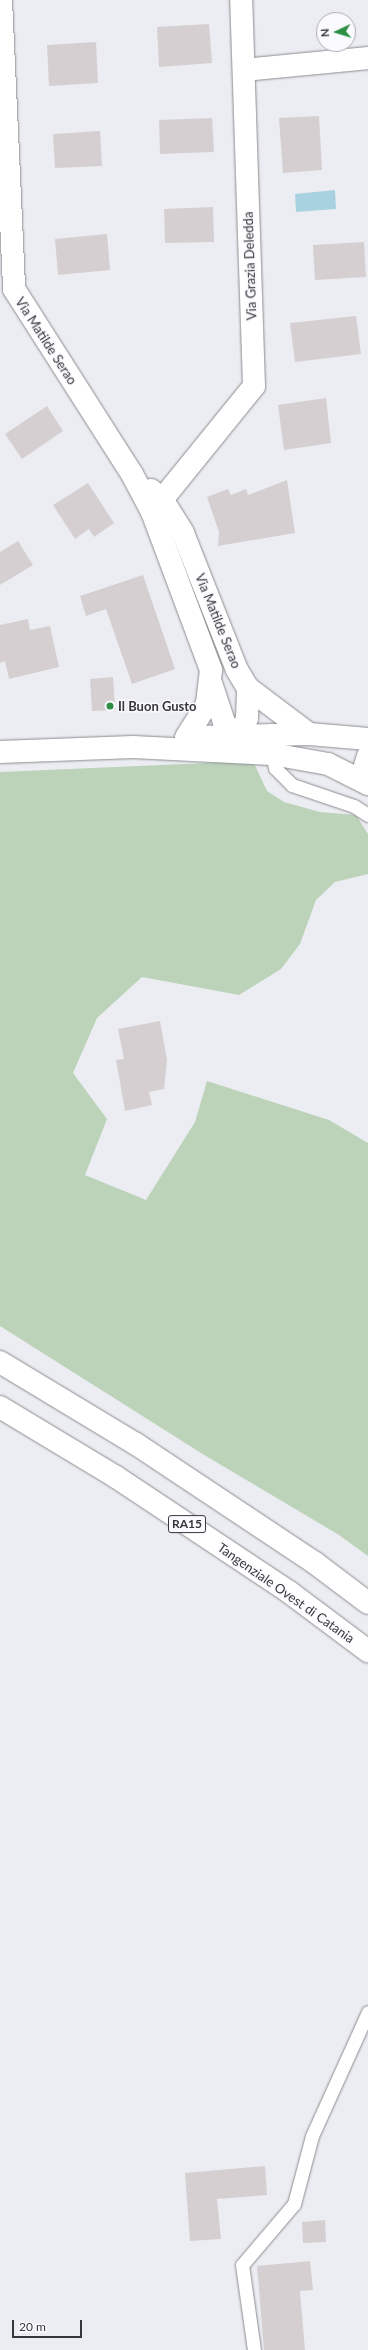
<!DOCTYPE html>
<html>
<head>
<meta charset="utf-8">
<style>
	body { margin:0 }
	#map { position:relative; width:368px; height:2350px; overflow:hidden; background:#ecedf2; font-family:Lato,sans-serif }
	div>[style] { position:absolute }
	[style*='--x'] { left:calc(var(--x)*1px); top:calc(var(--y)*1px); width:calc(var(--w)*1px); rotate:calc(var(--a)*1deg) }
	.green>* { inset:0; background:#bcd3ba }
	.water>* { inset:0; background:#a9d2e0 }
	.building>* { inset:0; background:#d5cfd1 }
	.roads { filter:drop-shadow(0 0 1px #8b8c91) drop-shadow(0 0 1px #8b8c91) }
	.lane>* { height:13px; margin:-6.5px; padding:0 6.5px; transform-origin:6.5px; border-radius:6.5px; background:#fff }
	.street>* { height:22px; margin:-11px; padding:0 11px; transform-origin:11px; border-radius:11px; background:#fff }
	.secondary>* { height:22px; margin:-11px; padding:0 11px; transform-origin:11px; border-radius:11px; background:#fff }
	.highway>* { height:22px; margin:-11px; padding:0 11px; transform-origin:11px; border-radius:11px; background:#fff }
	.dots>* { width:11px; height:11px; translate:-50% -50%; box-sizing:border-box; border:2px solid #fafaff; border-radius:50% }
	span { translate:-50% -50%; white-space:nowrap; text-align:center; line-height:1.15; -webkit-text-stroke:3px #fafaff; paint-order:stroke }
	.shield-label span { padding:1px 3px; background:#fafaff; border:1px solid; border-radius:3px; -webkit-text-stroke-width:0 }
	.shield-label { font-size:12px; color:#363739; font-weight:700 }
	.street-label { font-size:13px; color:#363739 }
	.poi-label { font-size:13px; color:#363739; font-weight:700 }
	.left { translate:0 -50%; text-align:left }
	.north { position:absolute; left:316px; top:12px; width:40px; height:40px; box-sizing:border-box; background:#fafaff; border:1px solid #acacb0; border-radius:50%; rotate:266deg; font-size:11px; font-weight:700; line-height:16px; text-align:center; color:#363739 }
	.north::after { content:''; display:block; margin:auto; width:14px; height:18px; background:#2d8f44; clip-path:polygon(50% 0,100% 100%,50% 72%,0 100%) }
	.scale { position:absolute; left:12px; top:2320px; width:70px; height:18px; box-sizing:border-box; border:2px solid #363739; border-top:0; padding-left:5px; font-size:12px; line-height:14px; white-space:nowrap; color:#363739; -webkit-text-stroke:3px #fafaff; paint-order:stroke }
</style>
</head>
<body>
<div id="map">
	<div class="green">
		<div style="clip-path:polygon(253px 761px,267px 791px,284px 802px,320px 812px,356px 815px,368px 834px,368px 874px,335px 882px,316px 900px,300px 944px,281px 969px,239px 995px,142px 977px,97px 1018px,73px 1073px,107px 1119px,85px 1175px,146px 1200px,195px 1122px,207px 1081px,329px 1120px,368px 1143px,368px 1556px,339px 1535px,201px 1453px,0 1326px,0 772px)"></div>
	</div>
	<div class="water">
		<div style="clip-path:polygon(335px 190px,336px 209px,296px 212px,295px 194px)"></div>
	</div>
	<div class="building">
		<div style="clip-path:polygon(209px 24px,212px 63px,159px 67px,157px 27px)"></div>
		<div style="clip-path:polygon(96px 42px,98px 83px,49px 86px,47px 45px)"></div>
		<div style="clip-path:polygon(319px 116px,322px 170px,283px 173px,279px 118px)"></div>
		<div style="clip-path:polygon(212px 118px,214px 152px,160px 154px,159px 120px)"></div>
		<div style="clip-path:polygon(100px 131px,102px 166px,55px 168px,53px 134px)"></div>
		<div style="clip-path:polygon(213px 207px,214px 242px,165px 243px,164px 209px)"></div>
		<div style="clip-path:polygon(107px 234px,110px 270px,58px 275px,55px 239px)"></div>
		<div style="clip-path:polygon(364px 242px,366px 277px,315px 280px,313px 245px)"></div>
		<div style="clip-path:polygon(356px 316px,361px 354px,295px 362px,290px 323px)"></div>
		<div style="clip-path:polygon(326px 398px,331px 443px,284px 450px,278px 405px)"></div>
		<div style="clip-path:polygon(47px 406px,63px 431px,22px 459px,5px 434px)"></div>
		<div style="clip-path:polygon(287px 480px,295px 533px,218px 546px,219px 532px,207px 497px,228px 489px,231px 495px,246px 489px,248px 495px)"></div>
		<div style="clip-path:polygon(88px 483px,114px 523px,94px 537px,89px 529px,75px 539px,53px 505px)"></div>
		<div style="clip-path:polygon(18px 541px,33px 565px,0 585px,0 552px)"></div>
		<div style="clip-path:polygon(143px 575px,175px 669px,132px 684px,106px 609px,86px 616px,80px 596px)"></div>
		<div style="clip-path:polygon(28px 619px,30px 630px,50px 626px,59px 667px,9px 679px,5px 661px,0 663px,0 625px)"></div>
		<div style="clip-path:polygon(113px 677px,115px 710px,92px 711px,90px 679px)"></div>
		<div style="clip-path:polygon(160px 1021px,167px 1060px,164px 1089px,149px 1092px,152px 1105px,125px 1111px,116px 1060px,124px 1059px,118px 1029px)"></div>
		<div style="clip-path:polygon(265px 2166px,267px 2195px,217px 2199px,221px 2239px,190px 2241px,185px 2173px)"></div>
		<div style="clip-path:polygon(325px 2220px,326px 2242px,303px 2243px,302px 2222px)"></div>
		<div style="clip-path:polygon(310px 2261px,313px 2290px,300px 2291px,305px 2350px,264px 2350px,257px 2266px)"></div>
	</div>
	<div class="roads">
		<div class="lane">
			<div style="--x:272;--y:754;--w:14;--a:78"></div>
			<div style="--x:275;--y:768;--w:24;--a:45"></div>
			<div style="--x:292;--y:785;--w:65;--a:18.7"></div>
			<div style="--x:354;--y:806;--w:17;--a:33"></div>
			<div style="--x:254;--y:2350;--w:86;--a:-98"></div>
			<div style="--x:242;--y:2265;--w:80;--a:-49.6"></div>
			<div style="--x:294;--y:2204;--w:70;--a:-75.2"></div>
			<div style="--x:312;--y:2136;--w:136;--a:-65.7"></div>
		</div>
		<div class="street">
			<div style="--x:1;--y:0;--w:289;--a:87.4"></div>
			<div style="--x:14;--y:289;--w:219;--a:57.5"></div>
			<div style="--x:132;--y:474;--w:43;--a:62.2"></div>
			<div style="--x:152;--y:512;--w:169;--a:69.5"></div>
			<div style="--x:211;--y:670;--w:34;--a:97"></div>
			<div style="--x:207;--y:704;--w:40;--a:122"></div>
			<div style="--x:244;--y:70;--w:125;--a:-5.5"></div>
			<div style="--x:151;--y:490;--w:14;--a:39"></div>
			<div style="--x:162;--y:499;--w:40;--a:58"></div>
			<div style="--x:183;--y:533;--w:147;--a:68.5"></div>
			<div style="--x:237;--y:670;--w:21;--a:59"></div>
			<div style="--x:248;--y:688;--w:76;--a:37"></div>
			<div style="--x:152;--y:512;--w:162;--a:-51"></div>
			<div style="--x:254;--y:386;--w:386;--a:-91.9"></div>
			<div style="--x:211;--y:683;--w:41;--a:71.6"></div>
			<div style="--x:224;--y:722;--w:17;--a:59"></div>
			<div style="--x:233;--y:737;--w:15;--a:37"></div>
			<div style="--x:222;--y:746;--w:27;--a:-39"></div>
			<div style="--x:243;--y:729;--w:12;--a:-70"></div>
			<div style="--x:247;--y:718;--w:30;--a:-88"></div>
		</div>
		<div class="secondary">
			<div style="--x:199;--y:737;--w:110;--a:-1.6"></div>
			<div style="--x:309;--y:734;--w:59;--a:4.8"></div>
			<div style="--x:0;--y:752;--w:133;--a:-2.2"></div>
			<div style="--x:133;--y:747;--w:139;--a:2.9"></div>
			<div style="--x:272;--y:754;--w:57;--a:10.1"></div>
			<div style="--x:328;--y:764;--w:45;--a:26.6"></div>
			<div style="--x:368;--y:756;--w:10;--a:107"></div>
			<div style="--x:365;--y:766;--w:13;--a:77"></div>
		</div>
		<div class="highway">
			<div style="--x:0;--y:1362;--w:159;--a:31.1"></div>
			<div style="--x:136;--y:1444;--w:215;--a:33.6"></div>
			<div style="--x:315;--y:1563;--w:66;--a:37"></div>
			<div style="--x:0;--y:1407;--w:135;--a:31.1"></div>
			<div style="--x:116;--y:1477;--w:208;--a:33.6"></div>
			<div style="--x:289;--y:1592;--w:99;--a:36.8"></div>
		</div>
	</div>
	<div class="dots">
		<div style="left:110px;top:706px;background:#2d8f44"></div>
	</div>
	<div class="shield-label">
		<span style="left:187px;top:1524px">RA15</span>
	</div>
	<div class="street-label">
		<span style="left:250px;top:266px;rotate:-92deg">Via Grazia Deledda</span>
		<span style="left:46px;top:341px;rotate:57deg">Via Matilde Serao</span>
		<span style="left:218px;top:621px;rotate:68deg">Via Matilde Serao</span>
		<span style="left:286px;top:1593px;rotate:35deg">Tangenziale Ovest di Catania</span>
	</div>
	<div class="poi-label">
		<span class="left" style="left:118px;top:706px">Il Buon Gusto</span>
	</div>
	<div class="north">N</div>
	<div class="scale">20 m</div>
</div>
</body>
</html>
